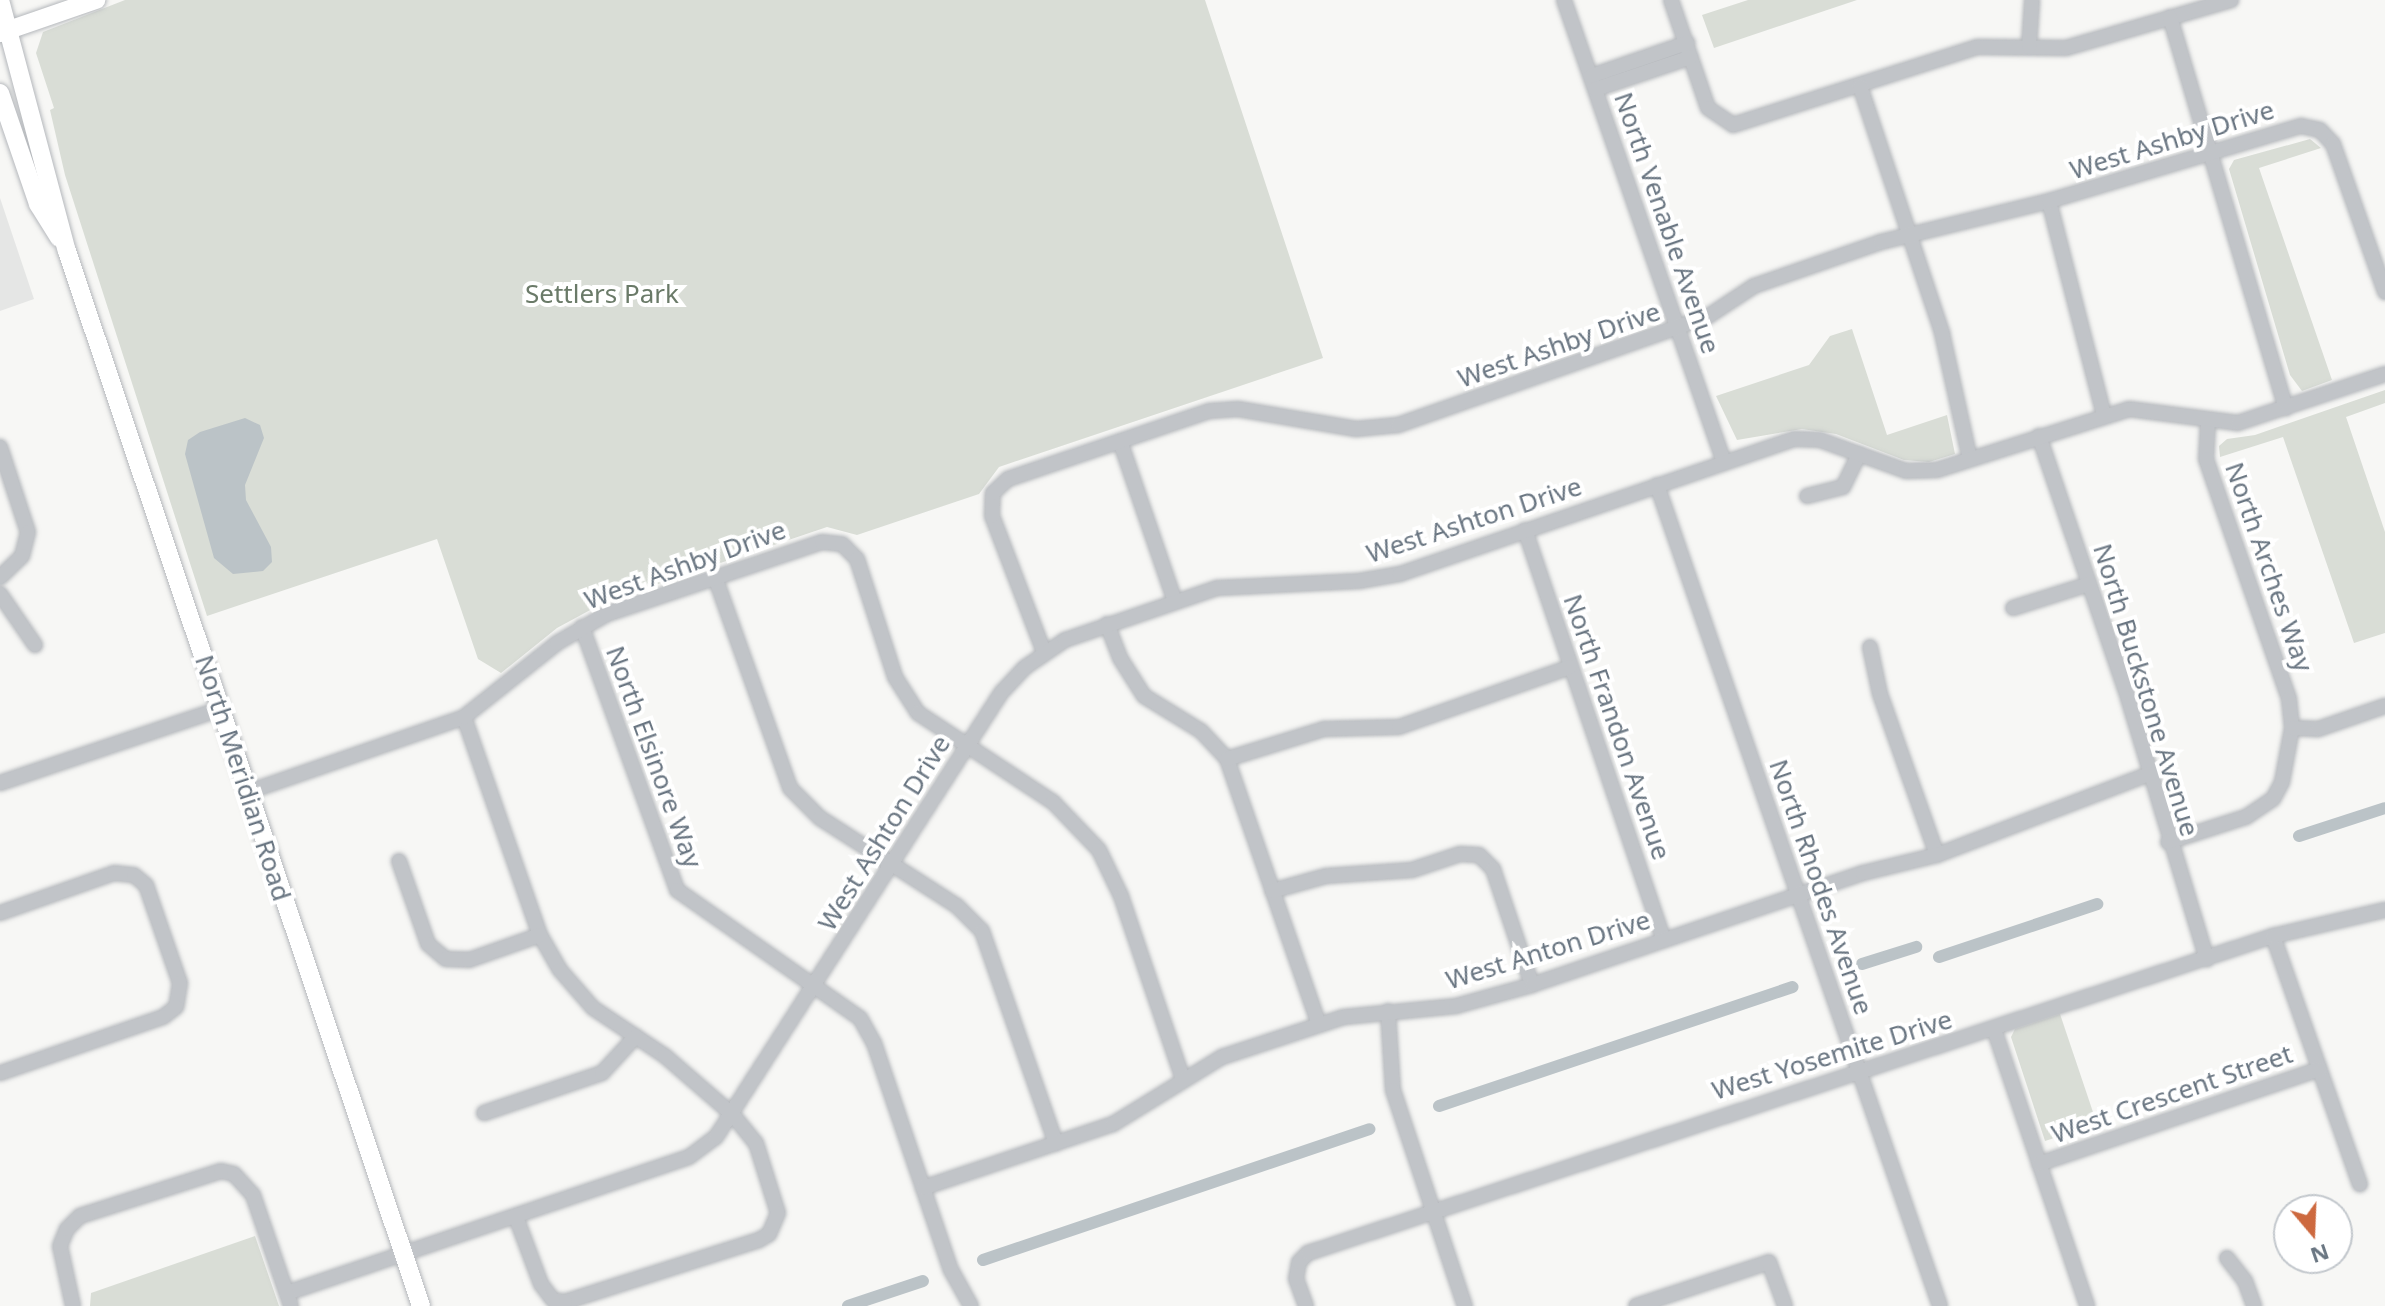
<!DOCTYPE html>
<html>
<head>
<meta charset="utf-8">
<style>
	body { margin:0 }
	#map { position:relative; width:2385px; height:1306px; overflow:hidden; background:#f7f7f5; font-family:"Noto Sans",sans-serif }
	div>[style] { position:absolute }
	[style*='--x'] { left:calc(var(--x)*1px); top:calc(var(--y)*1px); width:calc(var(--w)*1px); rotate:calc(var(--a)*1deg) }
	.built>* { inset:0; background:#e5e6e5 }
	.green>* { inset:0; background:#d9ddd6 }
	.water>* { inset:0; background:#bbc3c7 }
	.canal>* { height:12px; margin:-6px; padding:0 6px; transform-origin:6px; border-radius:6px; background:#bbc3c7 }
	.roads { filter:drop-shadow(0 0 2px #b5b8bc) drop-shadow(0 0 2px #b5b8bc) }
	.minor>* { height:14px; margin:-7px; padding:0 7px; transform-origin:7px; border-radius:7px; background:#c1c4c8 }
	.major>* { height:18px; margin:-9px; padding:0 9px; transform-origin:9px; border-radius:9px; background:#fff }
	span { translate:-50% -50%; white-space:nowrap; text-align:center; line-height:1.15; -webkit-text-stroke:8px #fff; paint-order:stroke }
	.street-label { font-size:26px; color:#6a7682 }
	.park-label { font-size:26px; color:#6a7a68 }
	.north { position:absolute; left:2273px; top:1194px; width:80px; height:80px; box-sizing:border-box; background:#fff; border:2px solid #c3c8cd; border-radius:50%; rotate:161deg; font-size:22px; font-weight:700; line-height:32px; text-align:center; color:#6a7682 }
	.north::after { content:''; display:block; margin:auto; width:28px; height:36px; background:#cd693f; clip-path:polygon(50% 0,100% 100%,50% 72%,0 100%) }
</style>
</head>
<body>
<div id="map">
	<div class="built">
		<div style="clip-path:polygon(0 198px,34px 299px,0 311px)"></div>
	</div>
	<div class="green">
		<div style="clip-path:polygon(125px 0,1205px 0,1323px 358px,999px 467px,979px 494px,857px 535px,827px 527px,605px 602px,557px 628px,501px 673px,478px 659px,437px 539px,207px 616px,65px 175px,50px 110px,54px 108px,36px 53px,43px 32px)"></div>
		<div style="clip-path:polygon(1748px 0,1857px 0,1714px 48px,1702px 15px)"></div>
		<div style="clip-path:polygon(2310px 139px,2321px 148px,2259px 168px,2332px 380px,2302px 391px,2290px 375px,2229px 169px,2234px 160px)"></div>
		<div style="clip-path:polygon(1852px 329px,1887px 435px,1947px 415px,1955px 454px,1929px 462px,1904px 460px,1836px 434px,1802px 429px,1737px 440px,1716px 396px,1809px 365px,1830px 336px)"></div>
		<div style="clip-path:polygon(2385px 390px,2385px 403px,2346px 417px,2385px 532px,2385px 633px,2354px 643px,2283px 437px,2220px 457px,2219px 446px,2227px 439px,2255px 435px)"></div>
		<div style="clip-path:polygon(2060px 1014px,2097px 1124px,2045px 1141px,2011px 1037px,2015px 1029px)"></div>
		<div style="clip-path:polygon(255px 1236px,279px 1306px,90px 1306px,91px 1293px)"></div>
	</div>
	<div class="water">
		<div style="clip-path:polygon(245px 418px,260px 425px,264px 438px,245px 485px,246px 500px,271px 547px,272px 562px,263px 571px,233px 574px,214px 558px,185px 454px,188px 440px,200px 432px)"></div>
	</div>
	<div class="canal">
		<div style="--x:2299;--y:836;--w:90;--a:-18"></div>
		<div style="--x:1939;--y:957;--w:167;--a:-18.5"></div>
		<div style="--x:1862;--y:964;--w:57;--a:-17.5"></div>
		<div style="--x:1439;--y:1106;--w:373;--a:-18.6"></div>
		<div style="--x:983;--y:1260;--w:408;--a:-18.7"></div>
		<div style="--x:848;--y:1306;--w:79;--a:-18.4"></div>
	</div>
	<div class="roads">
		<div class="minor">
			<div style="--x:1564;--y:0;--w:488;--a:70.9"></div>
			<div style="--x:1671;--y:0;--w:114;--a:71.1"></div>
			<div style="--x:1708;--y:108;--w:30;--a:34"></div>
			<div style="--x:1733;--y:125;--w:256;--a:-17.7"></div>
			<div style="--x:1977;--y:47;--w:89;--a:0.6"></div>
			<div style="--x:2066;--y:48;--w:172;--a:-16.2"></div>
			<div style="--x:2170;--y:17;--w:408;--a:73.5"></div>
			<div style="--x:2029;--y:47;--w:47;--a:-86.3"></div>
			<div style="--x:1591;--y:76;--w:102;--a:-19"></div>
			<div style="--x:1860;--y:86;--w:260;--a:71.6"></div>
			<div style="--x:1942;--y:333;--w:129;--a:77.5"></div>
			<div style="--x:1596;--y:89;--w:100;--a:-18.6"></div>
			<div style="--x:2049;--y:201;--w:221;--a:75.6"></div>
			<div style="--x:2208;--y:422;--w:37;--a:93"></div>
			<div style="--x:2206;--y:459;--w:254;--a:70.9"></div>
			<div style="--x:2289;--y:699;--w:29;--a:84"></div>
			<div style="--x:2039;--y:436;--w:277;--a:71.2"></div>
			<div style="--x:2128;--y:698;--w:273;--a:73.2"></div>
			<div style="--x:1120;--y:441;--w:170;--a:71.1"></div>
			<div style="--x:0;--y:447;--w:89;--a:71.8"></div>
			<div style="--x:28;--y:532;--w:25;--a:104"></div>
			<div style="--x:22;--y:556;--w:30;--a:136"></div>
			<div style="--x:1657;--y:485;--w:868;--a:70.98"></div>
			<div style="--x:1807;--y:496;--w:37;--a:-14"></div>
			<div style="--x:1843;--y:487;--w:37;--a:-64"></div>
			<div style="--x:1525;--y:530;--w:433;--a:71.3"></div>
			<div style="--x:715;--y:577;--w:224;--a:70.4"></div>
			<div style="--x:790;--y:788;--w:42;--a:45"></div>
			<div style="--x:820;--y:818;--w:163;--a:32.7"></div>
			<div style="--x:957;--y:906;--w:35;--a:45"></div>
			<div style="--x:982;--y:931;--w:225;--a:70.8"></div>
			<div style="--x:0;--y:594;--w:62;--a:55.5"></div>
			<div style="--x:2013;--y:608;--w:80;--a:-17.5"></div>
			<div style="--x:1107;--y:624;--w:36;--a:69"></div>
			<div style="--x:1120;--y:658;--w:45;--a:57.7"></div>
			<div style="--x:1144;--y:696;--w:67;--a:31.6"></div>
			<div style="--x:1201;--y:731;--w:38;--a:47"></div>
			<div style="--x:1227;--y:759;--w:281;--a:70.9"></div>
			<div style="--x:582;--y:627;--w:280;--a:70.1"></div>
			<div style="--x:677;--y:890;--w:223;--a:35"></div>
			<div style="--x:860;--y:1018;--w:29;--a:61"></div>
			<div style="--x:874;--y:1043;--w:240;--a:71.3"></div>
			<div style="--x:951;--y:1270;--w:41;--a:60.9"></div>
			<div style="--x:1870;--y:647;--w:48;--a:78"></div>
			<div style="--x:1880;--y:694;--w:171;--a:70.5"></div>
			<div style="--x:1044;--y:652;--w:146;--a:-110.9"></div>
			<div style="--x:992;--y:516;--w:23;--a:-88"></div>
			<div style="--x:993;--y:493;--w:21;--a:-43"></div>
			<div style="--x:1008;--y:479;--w:212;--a:-18.7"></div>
			<div style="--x:1209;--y:411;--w:29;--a:-4"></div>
			<div style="--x:1238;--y:409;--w:120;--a:9.6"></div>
			<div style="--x:1356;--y:429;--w:42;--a:-5.4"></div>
			<div style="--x:1398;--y:425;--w:327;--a:-19.3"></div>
			<div style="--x:1707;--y:317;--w:56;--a:-33.4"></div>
			<div style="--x:1754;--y:286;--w:134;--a:-19.1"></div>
			<div style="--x:1881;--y:242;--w:173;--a:-13.7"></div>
			<div style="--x:2049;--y:201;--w:263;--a:-16.6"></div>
			<div style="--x:2301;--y:126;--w:19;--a:12"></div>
			<div style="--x:2320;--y:130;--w:19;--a:47"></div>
			<div style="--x:2333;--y:144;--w:157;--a:70.6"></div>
			<div style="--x:464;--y:717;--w:231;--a:70.8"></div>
			<div style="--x:540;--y:935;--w:40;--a:60.3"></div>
			<div style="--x:560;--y:970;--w:50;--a:49"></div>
			<div style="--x:593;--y:1008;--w:87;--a:33.7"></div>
			<div style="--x:665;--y:1056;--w:90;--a:40.9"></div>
			<div style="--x:733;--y:1115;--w:36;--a:51"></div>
			<div style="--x:756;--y:1143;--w:73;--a:72.6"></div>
			<div style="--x:778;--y:1213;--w:23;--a:113"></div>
			<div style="--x:769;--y:1234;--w:12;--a:149"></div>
			<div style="--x:759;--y:1240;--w:204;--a:162.3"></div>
			<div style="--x:565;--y:1302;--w:12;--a:-171"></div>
			<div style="--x:553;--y:1300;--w:20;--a:-127"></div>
			<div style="--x:541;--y:1284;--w:72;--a:-110.5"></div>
			<div style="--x:1227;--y:759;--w:102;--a:-17.2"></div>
			<div style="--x:1324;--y:729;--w:75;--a:-1.5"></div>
			<div style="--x:1399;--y:727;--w:181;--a:-19.3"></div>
			<div style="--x:0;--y:783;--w:232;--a:-18.6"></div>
			<div style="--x:248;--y:792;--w:229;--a:-19.1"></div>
			<div style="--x:464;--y:717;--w:119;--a:-38.5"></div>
			<div style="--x:557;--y:643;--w:58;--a:-30.1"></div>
			<div style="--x:607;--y:614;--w:227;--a:-18.5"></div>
			<div style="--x:822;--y:542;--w:20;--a:6"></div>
			<div style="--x:842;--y:544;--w:21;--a:45"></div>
			<div style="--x:857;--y:559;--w:124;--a:72.1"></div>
			<div style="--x:895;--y:677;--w:43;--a:57.4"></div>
			<div style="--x:918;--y:713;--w:162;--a:33.4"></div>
			<div style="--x:1053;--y:802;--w:66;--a:46.2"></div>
			<div style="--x:1099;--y:850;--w:51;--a:64.4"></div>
			<div style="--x:1121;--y:896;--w:193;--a:71.3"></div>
			<div style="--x:2168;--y:842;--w:82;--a:-17.8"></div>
			<div style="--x:2246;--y:817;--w:32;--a:-34"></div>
			<div style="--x:2273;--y:799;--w:19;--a:-62"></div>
			<div style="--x:2282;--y:782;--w:55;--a:-79.5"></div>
			<div style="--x:2292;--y:728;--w:26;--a:2"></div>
			<div style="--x:2318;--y:729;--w:71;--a:-18.9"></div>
			<div style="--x:399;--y:861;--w:88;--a:70.7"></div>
			<div style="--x:428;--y:944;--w:23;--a:40"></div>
			<div style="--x:446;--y:959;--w:23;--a:2"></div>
			<div style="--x:469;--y:960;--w:75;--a:-19.4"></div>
			<div style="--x:1272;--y:891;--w:56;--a:-15.5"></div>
			<div style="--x:1326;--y:876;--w:86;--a:-4"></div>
			<div style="--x:1412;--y:870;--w:51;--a:-18.4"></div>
			<div style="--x:1460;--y:854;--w:19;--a:3"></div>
			<div style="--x:1479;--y:855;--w:20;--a:45"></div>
			<div style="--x:1493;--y:869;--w:122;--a:71.4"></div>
			<div style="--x:0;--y:913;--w:121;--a:-19.3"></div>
			<div style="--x:114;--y:873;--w:20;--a:6"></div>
			<div style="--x:134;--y:875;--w:16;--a:40"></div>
			<div style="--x:146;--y:885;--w:104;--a:70.9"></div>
			<div style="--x:180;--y:983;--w:24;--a:99"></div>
			<div style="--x:176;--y:1007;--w:16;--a:142"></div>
			<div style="--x:163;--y:1017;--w:172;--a:161"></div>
			<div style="--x:2273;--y:936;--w:263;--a:70.7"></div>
			<div style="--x:1388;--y:1011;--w:79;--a:86.4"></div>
			<div style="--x:1393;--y:1090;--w:228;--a:71.6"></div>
			<div style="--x:1994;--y:1029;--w:292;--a:71.4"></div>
			<div style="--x:484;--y:1113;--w:125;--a:-18.7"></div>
			<div style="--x:602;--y:1073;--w:50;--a:-47.4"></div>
			<div style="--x:2039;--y:1164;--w:296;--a:-18.7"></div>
			<div style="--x:923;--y:1188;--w:200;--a:-18.6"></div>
			<div style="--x:1113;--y:1124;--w:128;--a:-31.6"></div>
			<div style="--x:1222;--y:1057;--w:128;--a:-18.2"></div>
			<div style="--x:1344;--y:1017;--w:113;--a:-5.6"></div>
			<div style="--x:1456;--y:1006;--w:79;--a:-15.4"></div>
			<div style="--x:1532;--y:985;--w:349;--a:-18.7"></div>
			<div style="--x:1863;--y:873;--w:76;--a:-13.7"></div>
			<div style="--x:1937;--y:855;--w:227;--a:-20.9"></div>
			<div style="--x:2227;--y:1258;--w:29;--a:52"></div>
			<div style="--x:2245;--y:1281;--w:27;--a:70"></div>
			<div style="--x:287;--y:1293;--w:424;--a:-18.7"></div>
			<div style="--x:689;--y:1157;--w:34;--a:-37"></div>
			<div style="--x:716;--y:1137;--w:528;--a:-57.3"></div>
			<div style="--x:1001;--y:693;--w:34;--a:-47"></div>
			<div style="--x:1024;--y:668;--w:50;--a:-34.3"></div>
			<div style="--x:1065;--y:640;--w:161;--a:-18.9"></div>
			<div style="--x:1217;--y:588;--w:142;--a:-2.8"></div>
			<div style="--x:1359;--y:581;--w:42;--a:-9.7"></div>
			<div style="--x:1400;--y:574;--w:417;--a:-18.9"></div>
			<div style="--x:1795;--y:439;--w:25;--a:2"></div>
			<div style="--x:1820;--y:440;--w:91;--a:19.8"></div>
			<div style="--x:1906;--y:471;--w:31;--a:-2"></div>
			<div style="--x:1937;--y:470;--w:201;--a:-17.6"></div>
			<div style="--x:2129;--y:409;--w:110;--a:7.3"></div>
			<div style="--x:2238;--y:423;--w:155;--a:-18.4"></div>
			<div style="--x:73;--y:1306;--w:61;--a:-102.2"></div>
			<div style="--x:60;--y:1246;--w:18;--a:-68"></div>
			<div style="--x:67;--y:1229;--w:18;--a:-45"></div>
			<div style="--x:80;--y:1216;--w:148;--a:-17.7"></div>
			<div style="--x:221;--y:1171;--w:13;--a:13"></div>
			<div style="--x:234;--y:1174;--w:28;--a:48"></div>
			<div style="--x:253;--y:1195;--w:117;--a:71.1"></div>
			<div style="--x:1306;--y:1306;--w:29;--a:-110"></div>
			<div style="--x:1296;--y:1279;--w:17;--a:-80"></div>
			<div style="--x:1299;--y:1262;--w:13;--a:-45"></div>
			<div style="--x:1308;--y:1253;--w:1016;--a:-18.19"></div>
			<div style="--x:2273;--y:936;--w:115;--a:-13.1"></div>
			<div style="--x:1636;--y:1306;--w:140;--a:-18.3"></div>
			<div style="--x:1769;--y:1262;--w:47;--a:70"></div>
		</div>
		<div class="major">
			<div style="--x:0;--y:0;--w:260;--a:75.1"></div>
			<div style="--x:67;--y:251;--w:1113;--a:71.45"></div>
			<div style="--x:0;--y:33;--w:102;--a:-19"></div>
			<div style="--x:0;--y:93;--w:117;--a:71.1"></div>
			<div style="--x:38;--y:204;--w:40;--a:58"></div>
		</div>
	</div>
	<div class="street-label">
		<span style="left:2172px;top:140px;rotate:-17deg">West Ashby Drive</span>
		<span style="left:1667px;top:223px;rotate:71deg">North Venable Avenue</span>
		<span style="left:1559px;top:345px;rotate:-19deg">West Ashby Drive</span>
		<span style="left:1474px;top:520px;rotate:-18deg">West Ashton Drive</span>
		<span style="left:685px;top:565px;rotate:-20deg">West Ashby Drive</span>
		<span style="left:2269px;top:567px;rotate:71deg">North Arches Way</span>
		<span style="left:2146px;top:690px;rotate:73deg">North Buckstone Avenue</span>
		<span style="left:1617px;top:727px;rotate:71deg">North Frandon Avenue</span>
		<span style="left:654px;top:757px;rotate:70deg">North Elsinore Way</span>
		<span style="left:243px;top:778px;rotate:72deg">North Meridian Road</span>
		<span style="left:884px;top:833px;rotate:-58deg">West Ashton Drive</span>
		<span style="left:1821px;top:887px;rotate:71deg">North Rhodes Avenue</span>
		<span style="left:1548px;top:950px;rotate:-17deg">West Anton Drive</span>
		<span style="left:1832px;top:1055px;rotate:-17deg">West Yosemite Drive</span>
		<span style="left:2172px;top:1094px;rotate:-19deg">West Crescent Street</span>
	</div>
	<div class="park-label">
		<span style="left:602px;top:294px">Settlers Park</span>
	</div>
	<div class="north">N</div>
</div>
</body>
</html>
